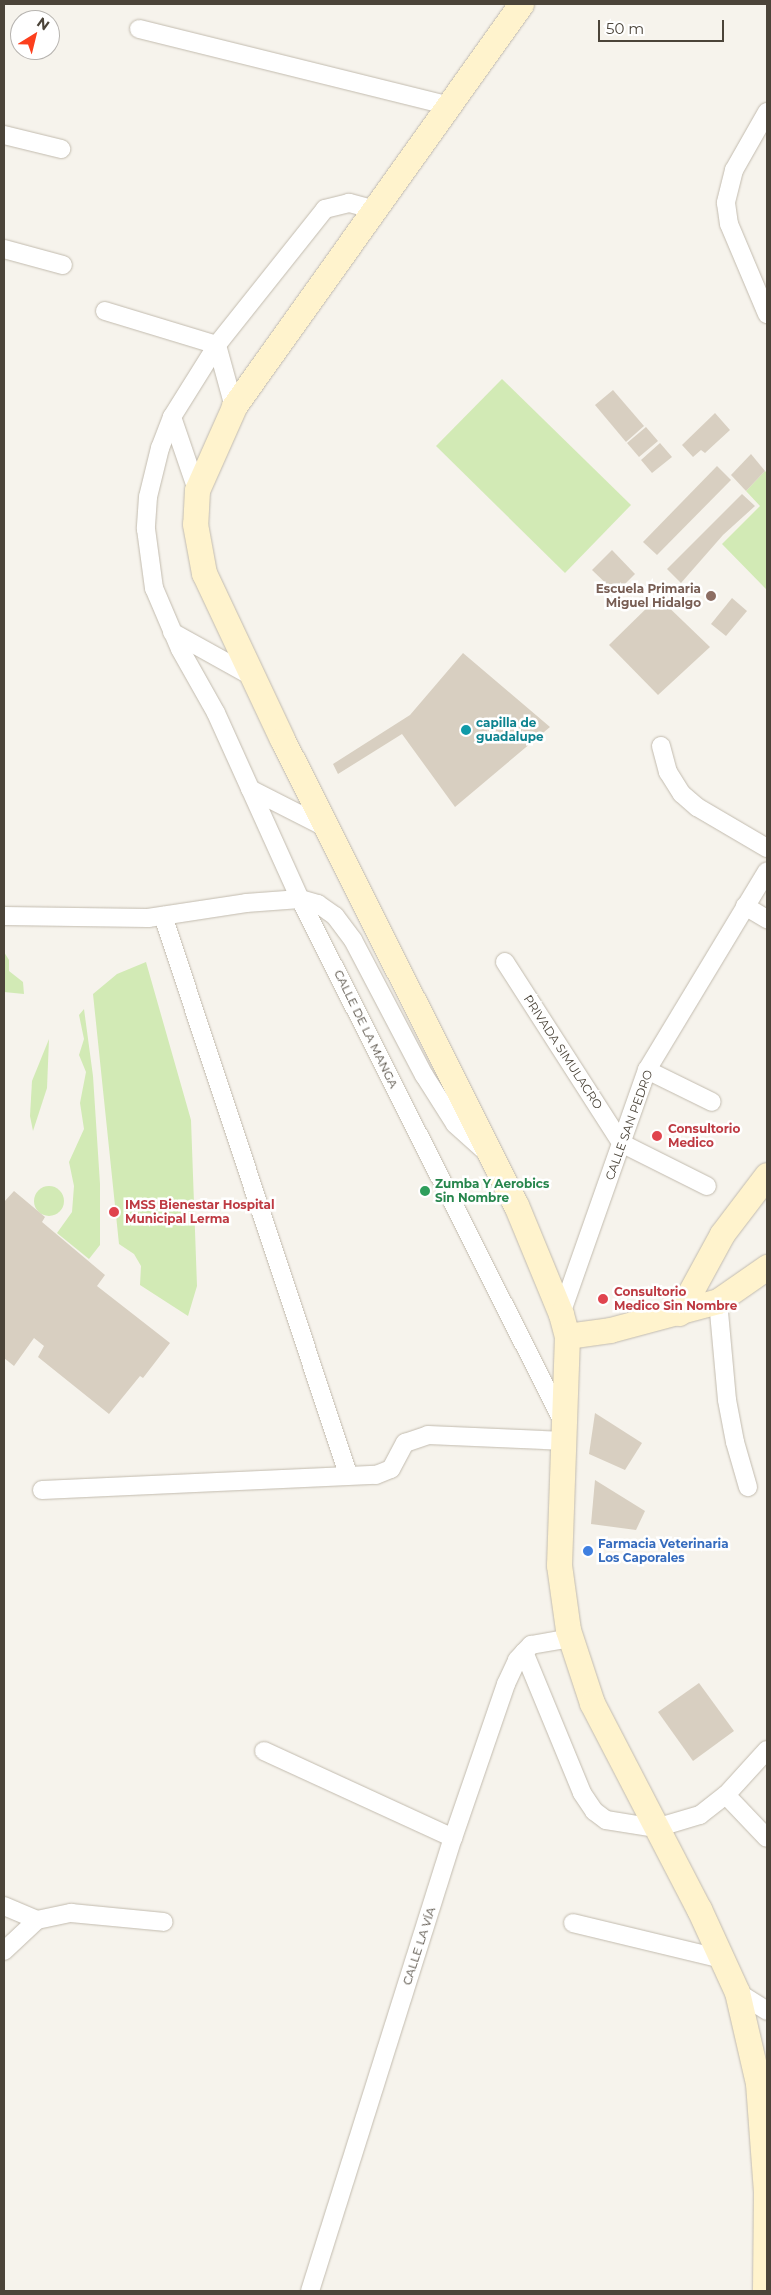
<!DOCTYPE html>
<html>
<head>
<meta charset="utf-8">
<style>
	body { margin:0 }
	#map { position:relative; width:771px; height:2295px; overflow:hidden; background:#f6f3ec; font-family:Montserrat,sans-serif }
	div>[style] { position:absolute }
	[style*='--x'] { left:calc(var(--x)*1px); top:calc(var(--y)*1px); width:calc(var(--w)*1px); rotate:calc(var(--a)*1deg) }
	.green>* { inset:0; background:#d2eab5 }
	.round { border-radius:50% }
	.building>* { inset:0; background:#d8cfc1 }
	.roads { filter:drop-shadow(0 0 1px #c2bbae) drop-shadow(0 0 1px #c2bbae) }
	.street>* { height:18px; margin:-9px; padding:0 9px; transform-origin:9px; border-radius:9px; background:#fff }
	.secondary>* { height:25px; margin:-12.5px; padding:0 12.5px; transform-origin:12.5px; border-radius:12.5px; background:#fff3cd }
	.dots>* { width:14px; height:14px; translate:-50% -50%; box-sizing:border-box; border:2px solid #fff; border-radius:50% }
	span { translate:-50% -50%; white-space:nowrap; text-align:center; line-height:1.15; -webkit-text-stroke:5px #fff; paint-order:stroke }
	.education-label { font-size:12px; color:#785e54; font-weight:700 }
	.right { translate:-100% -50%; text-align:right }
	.culture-label { font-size:12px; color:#0d838f; font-weight:700 }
	.left { translate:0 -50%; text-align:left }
	.street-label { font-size:12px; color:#4b4439 }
	.health-label { font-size:12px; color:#be3a42; font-weight:700 }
	.leisure-label { font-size:12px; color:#27864d; font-weight:700 }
	.shop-label { font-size:12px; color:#366cbe; font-weight:700 }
	.frame { position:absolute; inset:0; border:5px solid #4b4439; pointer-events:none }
	.north { position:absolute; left:10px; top:10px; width:50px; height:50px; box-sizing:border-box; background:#fff; border:1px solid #b7b4b0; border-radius:50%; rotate:36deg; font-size:14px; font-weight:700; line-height:20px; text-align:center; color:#4b4439 }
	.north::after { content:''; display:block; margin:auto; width:18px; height:22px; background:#fc3f1d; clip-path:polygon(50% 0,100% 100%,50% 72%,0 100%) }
	.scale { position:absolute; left:598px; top:20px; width:126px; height:22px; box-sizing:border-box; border:2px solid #4b4439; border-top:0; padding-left:6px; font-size:15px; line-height:18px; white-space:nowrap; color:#4b4439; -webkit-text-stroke:4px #fff; paint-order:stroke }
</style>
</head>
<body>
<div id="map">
	<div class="green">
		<div style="clip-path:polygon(502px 379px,631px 505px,565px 573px,436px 446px)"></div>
		<div style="clip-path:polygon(765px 471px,767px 473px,767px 590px,722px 544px,760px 506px,746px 491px)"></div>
		<div style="clip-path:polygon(4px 952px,9px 960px,9px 971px,23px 982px,24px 994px,4px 992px)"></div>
		<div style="clip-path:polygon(146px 962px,191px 1120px,197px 1286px,188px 1316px,140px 1285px,141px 1266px,134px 1254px,119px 1244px,93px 994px,117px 974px)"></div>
		<div style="clip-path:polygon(84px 1009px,93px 1076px,100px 1184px,100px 1245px,89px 1259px,57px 1233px,72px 1212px,74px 1186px,69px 1162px,84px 1129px,80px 1103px,86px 1072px,79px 1055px,84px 1039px,79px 1015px)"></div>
		<div style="clip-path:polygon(49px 1039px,47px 1088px,33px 1131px,30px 1116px,32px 1081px)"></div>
		<div class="round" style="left:34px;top:1186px;width:30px;height:30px"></div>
	</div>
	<div class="building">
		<div style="clip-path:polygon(613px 390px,644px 426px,626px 442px,595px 405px)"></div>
		<div style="clip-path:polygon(715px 413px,730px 430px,705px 453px,701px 450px,693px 457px,682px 445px)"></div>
		<div style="clip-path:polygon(646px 427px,658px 441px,639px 457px,627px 443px)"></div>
		<div style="clip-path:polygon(660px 443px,672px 457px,652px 473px,641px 460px)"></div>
		<div style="clip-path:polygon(751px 454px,765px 471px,746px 491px,731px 475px)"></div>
		<div style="clip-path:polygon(717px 466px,731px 480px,657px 555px,643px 542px)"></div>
		<div style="clip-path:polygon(742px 494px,755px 506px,723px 535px,681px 583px,667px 569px)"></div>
		<div style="clip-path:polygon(612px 550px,635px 574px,616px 593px,592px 570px)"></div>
		<div style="clip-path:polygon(658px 597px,710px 647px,658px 695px,609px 645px)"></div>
		<div style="clip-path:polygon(732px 598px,747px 611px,726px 636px,711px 624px)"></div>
		<div style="clip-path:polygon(463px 653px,550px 727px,455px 807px,402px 734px,338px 774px,333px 764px,410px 715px)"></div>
		<div style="clip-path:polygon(14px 1191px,45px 1217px,42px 1222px,105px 1275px,97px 1286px,170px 1343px,143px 1378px,140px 1376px,109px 1414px,38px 1357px,44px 1346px,34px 1338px,14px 1366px,4px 1358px,4px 1202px)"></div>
		<div style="clip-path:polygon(595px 1413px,642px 1443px,625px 1470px,589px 1454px)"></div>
		<div style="clip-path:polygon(595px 1480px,645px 1511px,636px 1530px,591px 1524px)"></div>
		<div style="clip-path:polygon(699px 1683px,734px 1731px,693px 1761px,658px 1712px)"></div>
	</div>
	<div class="roads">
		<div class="street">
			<div style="--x:139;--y:29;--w:317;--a:13.9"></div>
			<div style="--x:767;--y:112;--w:67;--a:119.6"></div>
			<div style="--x:734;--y:170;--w:34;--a:104"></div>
			<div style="--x:726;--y:203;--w:21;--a:82"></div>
			<div style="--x:729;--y:224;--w:98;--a:67.1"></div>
			<div style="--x:4;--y:135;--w:59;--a:13.8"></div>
			<div style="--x:372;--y:209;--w:24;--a:-165"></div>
			<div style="--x:349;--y:203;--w:25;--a:166"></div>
			<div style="--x:325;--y:209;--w:174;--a:128.5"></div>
			<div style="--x:217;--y:345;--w:85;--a:122"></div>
			<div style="--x:172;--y:417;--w:33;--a:111"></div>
			<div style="--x:160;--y:448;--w:50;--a:103.8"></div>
			<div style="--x:148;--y:497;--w:32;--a:94"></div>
			<div style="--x:146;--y:529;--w:60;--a:82.3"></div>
			<div style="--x:154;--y:588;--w:66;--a:66.9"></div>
			<div style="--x:180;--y:649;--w:73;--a:60.6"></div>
			<div style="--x:216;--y:713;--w:204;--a:65.7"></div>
			<div style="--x:300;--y:899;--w:585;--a:63.3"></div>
			<div style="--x:4;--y:249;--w:61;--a:15.2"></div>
			<div style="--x:105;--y:311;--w:117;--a:16.9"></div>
			<div style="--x:217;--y:345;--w:64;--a:74.7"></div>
			<div style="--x:172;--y:417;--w:77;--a:71.1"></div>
			<div style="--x:172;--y:632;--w:93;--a:29.1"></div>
			<div style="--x:661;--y:746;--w:27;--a:75"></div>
			<div style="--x:668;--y:772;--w:26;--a:58"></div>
			<div style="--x:682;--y:794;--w:20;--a:41"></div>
			<div style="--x:697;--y:807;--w:81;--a:30.4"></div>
			<div style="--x:250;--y:789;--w:86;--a:26.9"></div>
			<div style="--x:745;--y:906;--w:26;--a:31"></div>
			<div style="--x:4;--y:916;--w:144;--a:0.8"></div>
			<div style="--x:148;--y:918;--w:99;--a:-8.7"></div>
			<div style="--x:246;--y:903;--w:54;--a:-4.2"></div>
			<div style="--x:300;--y:899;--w:19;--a:16"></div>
			<div style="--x:318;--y:904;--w:21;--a:35"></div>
			<div style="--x:335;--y:916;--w:30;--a:53"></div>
			<div style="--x:353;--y:940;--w:153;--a:62.3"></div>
			<div style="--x:424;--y:1075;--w:58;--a:57.7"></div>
			<div style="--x:455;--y:1124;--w:42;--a:42.1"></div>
			<div style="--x:163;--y:916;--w:588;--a:71.66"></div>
			<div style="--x:505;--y:962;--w:215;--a:57.3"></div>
			<div style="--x:621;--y:1143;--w:96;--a:26.6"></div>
			<div style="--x:647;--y:1070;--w:72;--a:26.2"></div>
			<div style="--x:718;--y:1301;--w:99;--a:84.8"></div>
			<div style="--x:727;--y:1400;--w:43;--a:79.2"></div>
			<div style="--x:735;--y:1442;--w:47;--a:73.9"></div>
			<div style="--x:561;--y:1314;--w:259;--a:-70.6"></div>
			<div style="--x:647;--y:1070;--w:232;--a:-58.9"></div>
			<div style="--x:42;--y:1490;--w:334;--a:-2.6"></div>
			<div style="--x:376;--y:1475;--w:16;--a:-22"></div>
			<div style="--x:391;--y:1469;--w:30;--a:-62"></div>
			<div style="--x:405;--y:1443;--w:24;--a:-19"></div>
			<div style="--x:428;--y:1435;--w:136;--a:2.5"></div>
			<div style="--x:524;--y:1652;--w:152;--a:67.6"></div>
			<div style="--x:582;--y:1793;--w:22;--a:56"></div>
			<div style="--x:594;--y:1811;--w:15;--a:37"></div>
			<div style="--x:606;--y:1820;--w:51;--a:9.1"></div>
			<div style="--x:656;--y:1828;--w:46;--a:-16.5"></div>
			<div style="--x:700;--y:1815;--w:33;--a:-38"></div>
			<div style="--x:726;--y:1795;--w:61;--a:-47.7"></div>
			<div style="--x:264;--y:1751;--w:208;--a:24.7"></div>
			<div style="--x:726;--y:1795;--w:59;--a:46.4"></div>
			<div style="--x:4;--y:1906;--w:36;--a:23"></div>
			<div style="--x:37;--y:1920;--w:35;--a:-12"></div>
			<div style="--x:71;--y:1913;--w:93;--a:5.5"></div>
			<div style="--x:573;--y:1923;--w:153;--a:13.6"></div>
			<div style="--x:4;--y:1951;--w:45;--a:-43.2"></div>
			<div style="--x:737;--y:1992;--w:36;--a:32"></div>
			<div style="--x:310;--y:2291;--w:475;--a:-72.5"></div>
			<div style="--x:453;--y:1838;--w:163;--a:-71"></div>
			<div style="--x:506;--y:1684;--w:26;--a:-65"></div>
			<div style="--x:517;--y:1660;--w:21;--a:-47"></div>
			<div style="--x:531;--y:1645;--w:40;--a:-10"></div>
		</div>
		<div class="secondary">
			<div style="--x:521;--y:4;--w:495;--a:125.5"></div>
			<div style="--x:234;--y:407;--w:91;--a:114"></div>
			<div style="--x:197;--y:490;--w:34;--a:93"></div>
			<div style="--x:195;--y:524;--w:50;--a:79.6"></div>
			<div style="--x:204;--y:573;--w:183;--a:64.8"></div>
			<div style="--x:282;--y:739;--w:521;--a:63.34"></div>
			<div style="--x:516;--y:1205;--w:118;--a:67.6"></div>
			<div style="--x:561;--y:1314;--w:23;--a:75"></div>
			<div style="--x:567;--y:1336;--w:229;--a:92"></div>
			<div style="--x:559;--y:1565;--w:66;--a:82.1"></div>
			<div style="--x:568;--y:1630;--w:77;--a:71.8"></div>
			<div style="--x:592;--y:1703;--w:232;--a:62.6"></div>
			<div style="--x:699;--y:1909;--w:91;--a:65.4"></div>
			<div style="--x:737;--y:1992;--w:93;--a:77"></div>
			<div style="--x:758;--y:2083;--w:110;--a:85.8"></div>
			<div style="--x:766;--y:2193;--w:98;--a:90.6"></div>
			<div style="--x:679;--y:1313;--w:90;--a:-61.4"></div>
			<div style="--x:722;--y:1234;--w:74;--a:-52.7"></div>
			<div style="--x:567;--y:1336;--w:43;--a:-7.9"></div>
			<div style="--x:610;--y:1330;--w:112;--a:-15"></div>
			<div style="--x:718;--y:1301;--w:60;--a:-34.8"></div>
		</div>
	</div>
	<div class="dots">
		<div style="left:711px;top:596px;background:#8d6e63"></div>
		<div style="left:466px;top:730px;background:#0f9aa8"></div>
		<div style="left:657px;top:1136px;background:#e0444e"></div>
		<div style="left:425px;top:1191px;background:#2e9e5b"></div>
		<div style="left:114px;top:1212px;background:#e0444e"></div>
		<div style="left:603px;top:1299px;background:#e0444e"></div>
		<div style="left:588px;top:1551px;background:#3f7fe0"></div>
	</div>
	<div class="education-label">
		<span class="right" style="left:701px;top:596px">Escuela Primaria<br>Miguel Hidalgo</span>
	</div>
	<div class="culture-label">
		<span class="left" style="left:476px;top:730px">capilla de<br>guadalupe</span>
	</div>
	<div class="street-label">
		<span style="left:366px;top:1029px;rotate:64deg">CALLE DE LA MANGA</span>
		<span style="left:563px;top:1052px;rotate:57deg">PRIVADA SIMULACRO</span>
		<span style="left:629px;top:1125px;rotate:-70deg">CALLE SAN PEDRO</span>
		<span style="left:419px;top:1946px;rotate:-72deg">CALLE LA VÍA</span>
	</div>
	<div class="health-label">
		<span class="left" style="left:668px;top:1136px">Consultorio<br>Medico</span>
		<span class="left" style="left:125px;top:1212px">IMSS Bienestar Hospital<br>Municipal Lerma</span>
		<span class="left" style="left:614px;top:1299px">Consultorio<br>Medico Sin Nombre</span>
	</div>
	<div class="leisure-label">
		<span class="left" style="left:435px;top:1191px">Zumba Y Aerobics<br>Sin Nombre</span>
	</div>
	<div class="shop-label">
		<span class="left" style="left:598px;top:1551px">Farmacia Veterinaria<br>Los Caporales</span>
	</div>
	<div class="frame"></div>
	<div class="north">N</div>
	<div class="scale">50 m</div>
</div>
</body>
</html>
